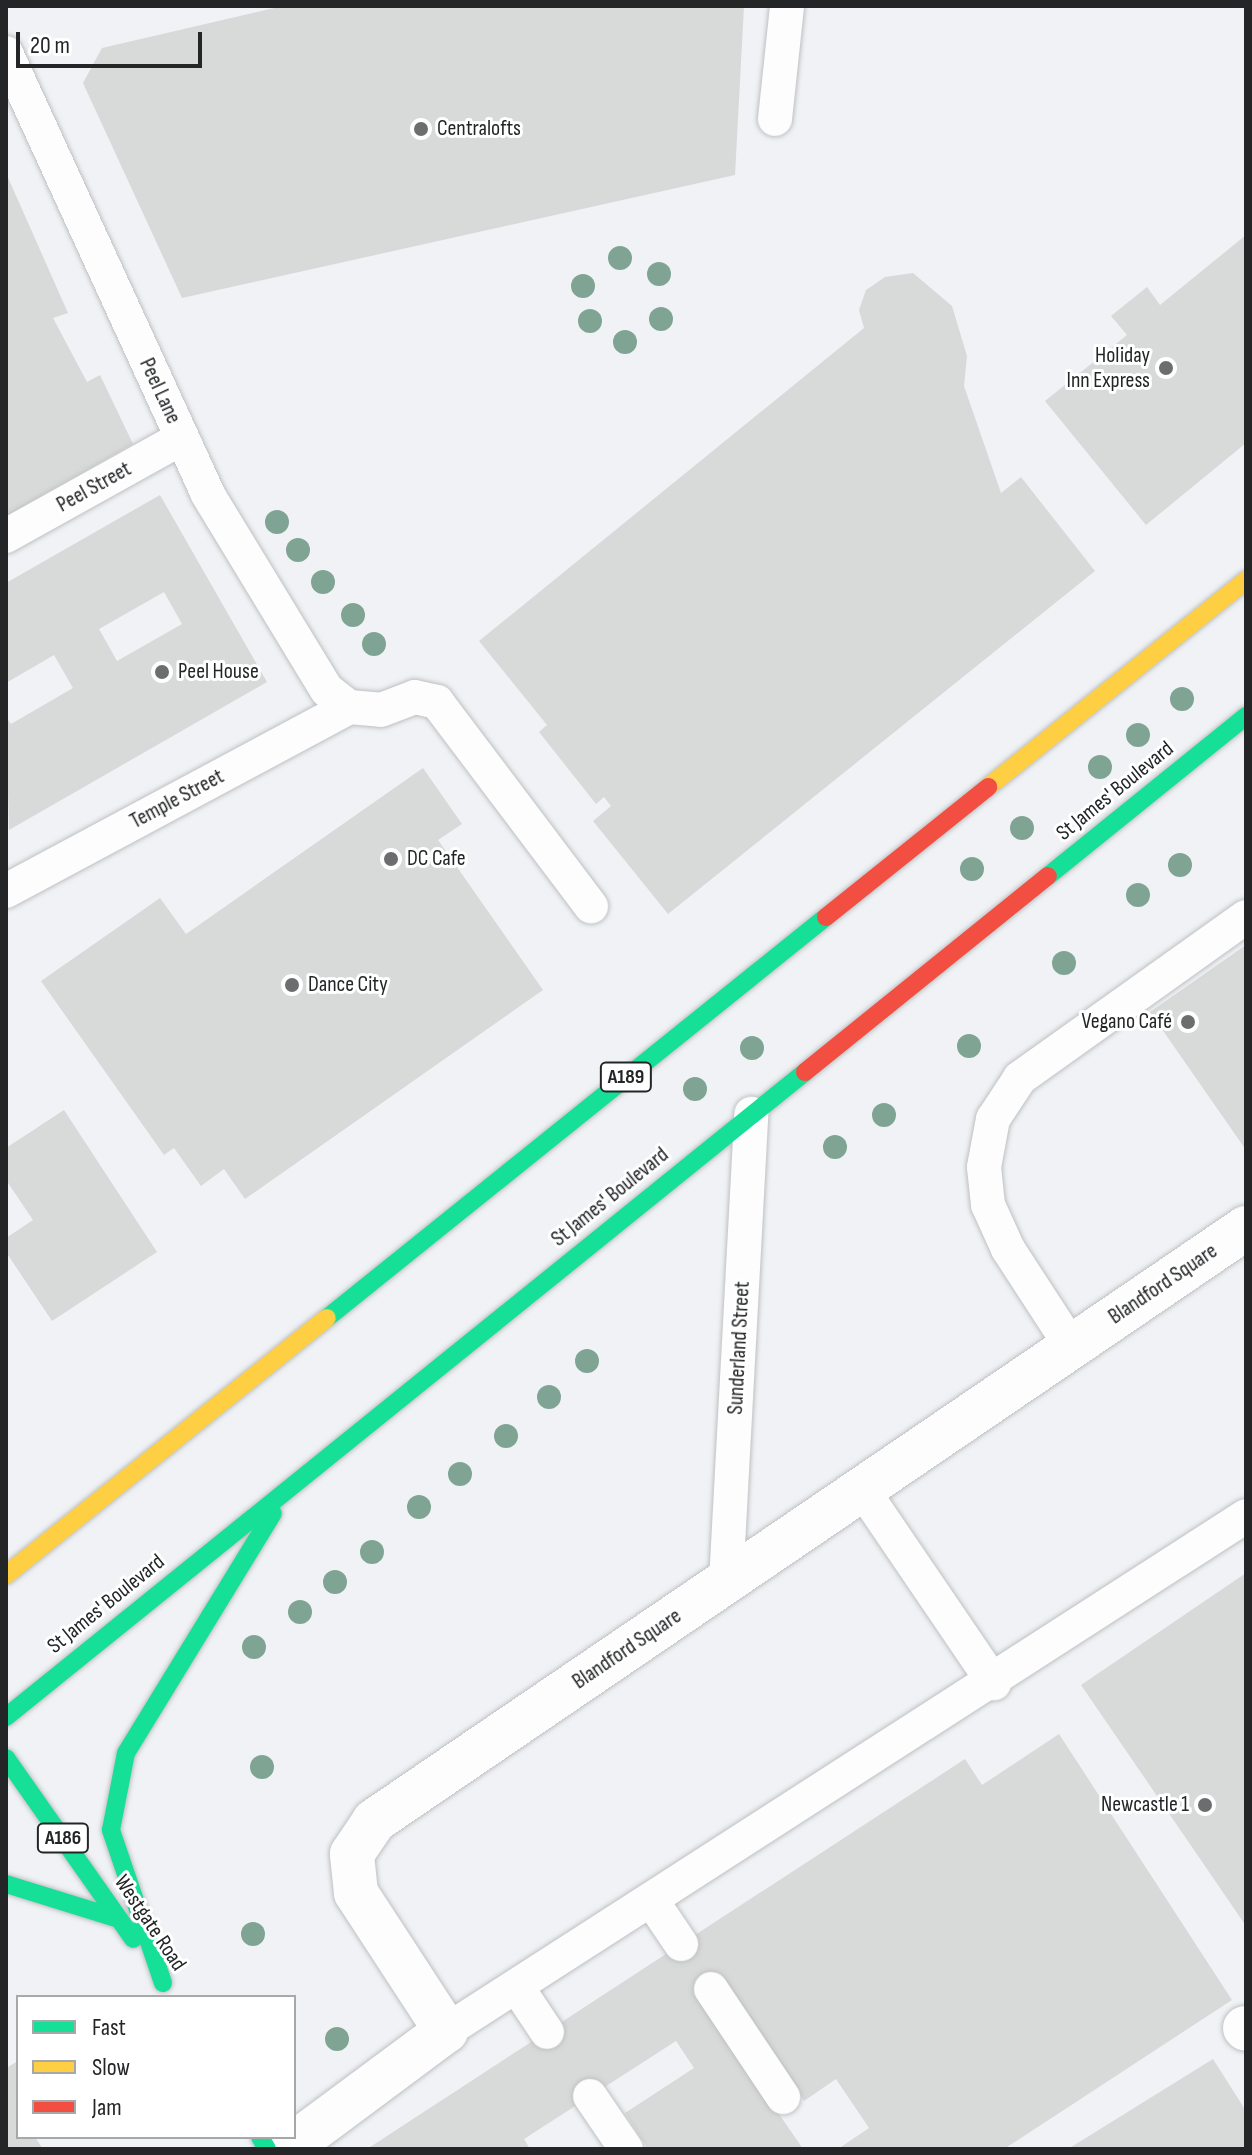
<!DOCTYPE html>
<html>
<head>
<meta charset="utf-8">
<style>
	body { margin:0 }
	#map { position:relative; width:1252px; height:2155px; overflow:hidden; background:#f0f2f5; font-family:"Sofia Sans Condensed",sans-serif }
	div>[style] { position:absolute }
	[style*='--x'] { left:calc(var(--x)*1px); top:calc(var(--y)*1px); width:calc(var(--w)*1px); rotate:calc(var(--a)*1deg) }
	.building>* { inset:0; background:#d8d9d9 }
	.roads { filter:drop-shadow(0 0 2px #bfc0c2) drop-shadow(0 0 2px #bfc0c2) }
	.lane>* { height:34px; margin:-17px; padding:0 17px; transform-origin:17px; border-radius:17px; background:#fdfdfe }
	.street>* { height:44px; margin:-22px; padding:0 22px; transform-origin:22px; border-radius:22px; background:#fdfdfe }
	.fast>* { height:18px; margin:-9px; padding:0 9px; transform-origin:9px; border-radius:9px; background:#16e098 }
	.slow>* { height:18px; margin:-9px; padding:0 9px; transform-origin:9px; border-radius:9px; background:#ffcf43 }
	.jam>* { height:18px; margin:-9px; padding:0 9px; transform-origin:9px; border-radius:9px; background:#f24e42 }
	.trees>* { width:24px; height:24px; margin:-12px; border-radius:50%; background:#7fa494 }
	.dots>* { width:22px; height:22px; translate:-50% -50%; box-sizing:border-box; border:4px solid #fff; border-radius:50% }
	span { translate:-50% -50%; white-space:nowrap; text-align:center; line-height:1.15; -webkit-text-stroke:6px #fff; paint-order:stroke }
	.shield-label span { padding:2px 6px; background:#fff; border:2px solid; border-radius:6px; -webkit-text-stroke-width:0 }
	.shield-label { font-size:20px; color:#232527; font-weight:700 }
	.poi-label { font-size:22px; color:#232527 }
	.left { translate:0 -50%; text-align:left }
	.right { translate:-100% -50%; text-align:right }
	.street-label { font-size:22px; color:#232527 }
	.frame { position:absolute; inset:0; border:8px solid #232527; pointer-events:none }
	.legend { position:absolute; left:16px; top:1995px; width:280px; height:144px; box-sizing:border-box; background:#fff; border:2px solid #a7a8a9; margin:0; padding:10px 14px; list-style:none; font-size:24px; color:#232527 }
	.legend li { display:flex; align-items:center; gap:16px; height:40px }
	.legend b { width:40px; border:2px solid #a7a8a9 }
	.scale { position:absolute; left:16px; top:32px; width:186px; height:36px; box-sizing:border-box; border:4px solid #232527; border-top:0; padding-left:10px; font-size:24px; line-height:28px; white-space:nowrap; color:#232527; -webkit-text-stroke:6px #fff; paint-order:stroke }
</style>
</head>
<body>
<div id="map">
	<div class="building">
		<div style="clip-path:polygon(283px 6px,744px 6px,735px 175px,182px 298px,83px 83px,102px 48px)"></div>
		<div style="clip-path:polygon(6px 173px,68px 313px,53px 318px,87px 382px,100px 375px,133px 444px,6px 516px)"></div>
		<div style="clip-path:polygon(1246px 235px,1246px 443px,1146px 525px,1045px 401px,1127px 335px,1111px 316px,1147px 287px,1160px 305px)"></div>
		<div style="clip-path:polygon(913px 273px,952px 306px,967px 356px,964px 386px,1001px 493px,1021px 477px,1095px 571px,668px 914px,593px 821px,611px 806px,604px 797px,596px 804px,539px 732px,547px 725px,479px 641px,864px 328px,859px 310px,866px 290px,885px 277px)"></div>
		<div style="clip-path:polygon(evenodd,160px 495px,267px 682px,9px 830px,6px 717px,11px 724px,73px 688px,54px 655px,6px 683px,6px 583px,160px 495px,164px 592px,182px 624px,117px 661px,99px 629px,164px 592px)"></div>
		<div style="clip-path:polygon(423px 768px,462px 824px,438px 840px,543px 990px,245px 1199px,224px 1169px,201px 1186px,174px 1148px,164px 1155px,41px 981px,160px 898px,186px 934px)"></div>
		<div style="clip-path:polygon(1246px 945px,1246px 1150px,1150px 1012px)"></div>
		<div style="clip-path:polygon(64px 1110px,157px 1252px,52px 1321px,6px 1252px,6px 1238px,33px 1220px,6px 1180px,6px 1148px)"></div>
		<div style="clip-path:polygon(1246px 1573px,1246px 1926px,1081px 1685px)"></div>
		<div style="clip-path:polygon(1059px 1734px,1232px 2000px,1004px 2149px,838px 2149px,869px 2128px,836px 2079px,804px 2101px,723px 1981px,699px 1997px,803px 2149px,648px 2149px,625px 2113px,694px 2068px,676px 2041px,524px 2139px,530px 2149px,367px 2149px,965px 1759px,982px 1785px)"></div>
		<div style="clip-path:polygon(1213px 2059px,1246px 2111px,1246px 2149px,1068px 2149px)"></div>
		<div style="clip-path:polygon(18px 2061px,18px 2137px,35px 2137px,43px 2149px,6px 2149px,6px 2068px)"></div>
	</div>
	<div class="roads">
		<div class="lane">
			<div style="--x:6;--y:53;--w:484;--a:65.4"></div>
			<div style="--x:207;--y:493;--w:231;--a:58.7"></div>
			<div style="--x:327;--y:690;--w:28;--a:38"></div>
			<div style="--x:775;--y:119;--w:114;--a:-83.9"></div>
			<div style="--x:6;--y:536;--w:201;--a:-29.1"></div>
			<div style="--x:349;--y:707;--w:32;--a:5"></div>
			<div style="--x:381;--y:710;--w:36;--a:-21"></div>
			<div style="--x:415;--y:697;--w:23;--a:13"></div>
			<div style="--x:437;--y:702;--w:256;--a:53"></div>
			<div style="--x:6;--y:891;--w:389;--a:-28.2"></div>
			<div style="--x:1071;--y:1346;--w:116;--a:-123"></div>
			<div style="--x:1008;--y:1249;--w:48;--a:-114.4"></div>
			<div style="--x:988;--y:1205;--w:38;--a:-96"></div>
			<div style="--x:984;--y:1167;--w:49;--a:-79.4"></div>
			<div style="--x:993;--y:1119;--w:49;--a:-56.6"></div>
			<div style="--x:1020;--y:1078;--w:277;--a:-35.5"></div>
			<div style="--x:862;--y:1489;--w:235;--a:55.8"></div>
			<div style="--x:726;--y:1582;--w:469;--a:-86.9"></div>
			<div style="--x:652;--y:1901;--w:52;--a:56"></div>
			<div style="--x:517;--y:1987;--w:54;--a:56.3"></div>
			<div style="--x:711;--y:1989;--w:130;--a:56.3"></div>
			<div style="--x:446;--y:2031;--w:951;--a:-32.77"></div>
			<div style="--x:590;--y:2096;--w:64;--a:55.8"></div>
		</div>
		<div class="street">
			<div style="--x:1245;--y:2028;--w:1;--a:45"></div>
			<div style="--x:287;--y:2149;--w:198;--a:-36.6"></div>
			<div style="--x:446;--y:2031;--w:165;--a:-123.1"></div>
			<div style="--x:356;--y:1893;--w:39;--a:-96"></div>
			<div style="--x:352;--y:1854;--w:40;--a:-56"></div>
			<div style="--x:374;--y:1821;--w:1055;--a:-34.22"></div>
		</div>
		<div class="fast">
			<div style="--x:1048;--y:876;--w:255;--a:-38.9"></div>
			<div style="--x:327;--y:1318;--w:640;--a:-38.79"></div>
			<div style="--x:6;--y:1717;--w:1027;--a:-38.91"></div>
			<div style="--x:6;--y:1758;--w:221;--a:54.9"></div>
			<div style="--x:6;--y:1884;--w:118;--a:17.2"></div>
			<div style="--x:163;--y:1983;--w:162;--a:-108.8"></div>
			<div style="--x:111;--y:1830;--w:78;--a:-79"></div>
			<div style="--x:126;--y:1753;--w:281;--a:-58.5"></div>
			<div style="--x:260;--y:2137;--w:14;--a:60"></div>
		</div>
		<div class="slow">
			<div style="--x:988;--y:787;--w:331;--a:-38.7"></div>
			<div style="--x:6;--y:1575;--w:411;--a:-38.7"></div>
		</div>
		<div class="jam">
			<div style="--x:826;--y:917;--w:208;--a:-38.7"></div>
			<div style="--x:805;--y:1072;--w:312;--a:-38.9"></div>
		</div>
	</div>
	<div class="trees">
		<div style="left:620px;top:258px"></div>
		<div style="left:659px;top:274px"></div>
		<div style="left:583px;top:286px"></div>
		<div style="left:661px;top:319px"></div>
		<div style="left:590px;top:321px"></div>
		<div style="left:625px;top:342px"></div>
		<div style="left:277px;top:522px"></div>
		<div style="left:298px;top:550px"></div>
		<div style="left:323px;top:582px"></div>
		<div style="left:353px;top:615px"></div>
		<div style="left:374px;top:644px"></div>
		<div style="left:1182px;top:699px"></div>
		<div style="left:1138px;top:735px"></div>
		<div style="left:1100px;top:767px"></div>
		<div style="left:1022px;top:828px"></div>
		<div style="left:1180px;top:865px"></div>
		<div style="left:972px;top:869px"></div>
		<div style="left:1138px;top:895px"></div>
		<div style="left:1064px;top:963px"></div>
		<div style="left:969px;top:1046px"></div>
		<div style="left:752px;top:1048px"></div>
		<div style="left:695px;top:1089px"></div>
		<div style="left:884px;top:1115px"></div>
		<div style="left:835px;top:1147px"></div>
		<div style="left:587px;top:1361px"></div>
		<div style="left:549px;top:1397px"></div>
		<div style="left:506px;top:1436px"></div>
		<div style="left:460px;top:1474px"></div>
		<div style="left:419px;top:1507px"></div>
		<div style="left:372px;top:1552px"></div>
		<div style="left:335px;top:1582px"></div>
		<div style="left:300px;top:1612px"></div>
		<div style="left:254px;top:1647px"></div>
		<div style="left:262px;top:1767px"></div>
		<div style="left:253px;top:1934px"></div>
		<div style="left:337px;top:2039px"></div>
	</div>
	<div class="dots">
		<div style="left:421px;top:129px;background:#6b6d6f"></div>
		<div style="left:1166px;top:368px;background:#6b6d6f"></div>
		<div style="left:162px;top:672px;background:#6b6d6f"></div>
		<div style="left:391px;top:859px;background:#6b6d6f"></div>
		<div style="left:292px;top:985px;background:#6b6d6f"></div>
		<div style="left:1188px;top:1022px;background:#6b6d6f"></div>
		<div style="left:1205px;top:1805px;background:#6b6d6f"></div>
	</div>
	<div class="shield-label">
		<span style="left:626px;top:1077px">A189</span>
		<span style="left:63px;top:1838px">A186</span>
	</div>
	<div class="poi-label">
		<span class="left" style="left:437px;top:129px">Centralofts</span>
		<span class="right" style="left:1150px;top:368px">Holiday<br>Inn Express</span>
		<span class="left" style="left:178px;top:672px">Peel House</span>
		<span class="left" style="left:407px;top:859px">DC Cafe</span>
		<span class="left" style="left:308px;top:985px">Dance City</span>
		<span class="right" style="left:1172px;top:1022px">Vegano Café</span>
		<span class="right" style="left:1189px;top:1805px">Newcastle 1</span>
	</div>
	<div class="street-label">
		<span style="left:160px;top:391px;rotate:65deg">Peel Lane</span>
		<span style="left:94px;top:487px;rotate:-29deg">Peel Street</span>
		<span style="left:1115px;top:791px;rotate:-39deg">St James' Boulevard</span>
		<span style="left:177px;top:799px;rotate:-28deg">Temple Street</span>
		<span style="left:610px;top:1197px;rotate:-39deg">St James' Boulevard</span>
		<span style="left:1163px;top:1284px;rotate:-34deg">Blandford Square</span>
		<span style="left:739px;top:1348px;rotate:-87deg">Sunderland Street</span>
		<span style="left:106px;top:1604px;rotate:-39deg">St James' Boulevard</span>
		<span style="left:627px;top:1649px;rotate:-34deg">Blandford Square</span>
		<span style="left:150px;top:1923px;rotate:56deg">Westgate Road</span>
	</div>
	<div class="frame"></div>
	<ul class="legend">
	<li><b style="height:10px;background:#16e098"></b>Fast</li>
	<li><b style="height:10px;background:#ffcf43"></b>Slow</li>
	<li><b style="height:10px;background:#f24e42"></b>Jam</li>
	</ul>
	<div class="scale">20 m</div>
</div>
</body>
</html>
